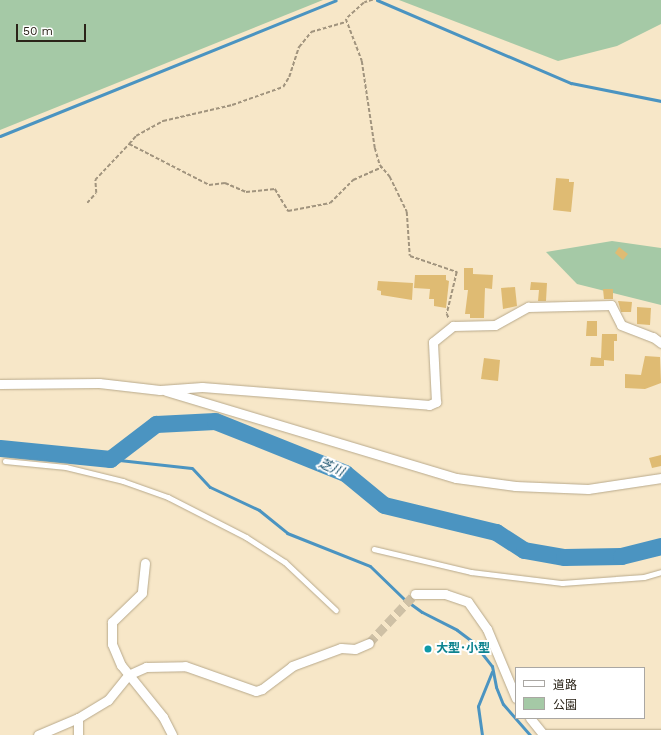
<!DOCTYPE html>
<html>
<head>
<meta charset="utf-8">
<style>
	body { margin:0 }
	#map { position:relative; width:661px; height:735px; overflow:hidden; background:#f7e7c8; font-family:"Work Sans","Noto Sans JP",sans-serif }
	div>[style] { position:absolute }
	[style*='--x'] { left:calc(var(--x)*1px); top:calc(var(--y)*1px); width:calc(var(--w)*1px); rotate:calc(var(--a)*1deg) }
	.green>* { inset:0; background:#a5c9a6 }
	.stream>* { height:3px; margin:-1.5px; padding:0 1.5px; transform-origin:1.5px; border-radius:1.5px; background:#4b94c1 }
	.river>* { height:17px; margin:-8.5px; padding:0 8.5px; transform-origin:8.5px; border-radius:8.5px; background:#4b94c1 }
	.building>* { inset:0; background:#dfbb73 }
	.street-tunnel>* { height:9px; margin-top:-4.5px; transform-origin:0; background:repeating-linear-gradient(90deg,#cec0a5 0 9px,transparent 0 13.5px) }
	.path>* { height:1.5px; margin-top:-0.75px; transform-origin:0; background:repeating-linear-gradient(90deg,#a1947e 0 4px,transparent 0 6px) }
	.roads { filter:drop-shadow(0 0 1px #b8a98b) drop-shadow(0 0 1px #b8a98b) }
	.lane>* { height:4.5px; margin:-2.25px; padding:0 2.25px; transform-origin:2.25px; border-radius:2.25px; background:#fff }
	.street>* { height:9px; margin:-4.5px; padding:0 4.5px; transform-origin:4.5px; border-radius:4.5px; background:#fff }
	.dots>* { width:11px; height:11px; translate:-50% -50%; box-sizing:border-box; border:2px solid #fff; border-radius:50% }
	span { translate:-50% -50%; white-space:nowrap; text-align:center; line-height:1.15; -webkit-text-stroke:4px #fff; paint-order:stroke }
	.culture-label { font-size:12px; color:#0d838f; font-weight:700 }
	.left { translate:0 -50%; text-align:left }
	.water-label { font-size:13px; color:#003f5d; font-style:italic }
	.legend { position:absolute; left:515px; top:667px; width:130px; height:52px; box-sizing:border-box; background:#fff; border:1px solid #aaa7a3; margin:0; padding:5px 7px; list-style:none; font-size:12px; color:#2b2419 }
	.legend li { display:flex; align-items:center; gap:8px; height:20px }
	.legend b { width:20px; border:1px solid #aaa7a3 }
	.scale { position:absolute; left:16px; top:24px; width:70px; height:18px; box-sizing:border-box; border:2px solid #2b2419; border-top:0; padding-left:5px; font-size:12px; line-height:14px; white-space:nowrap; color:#2b2419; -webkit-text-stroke:3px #fff; paint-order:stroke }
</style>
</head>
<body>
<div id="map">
	<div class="green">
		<div style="clip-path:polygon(0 0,323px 0,0 130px)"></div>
		<div style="clip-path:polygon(399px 0,661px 0,661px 24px,617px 46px,558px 61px)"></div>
		<div style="clip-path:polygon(612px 241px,661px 248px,661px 305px,577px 284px,546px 252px)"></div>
	</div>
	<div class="stream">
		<div style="--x:377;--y:0;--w:211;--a:23.2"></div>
		<div style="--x:571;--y:83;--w:92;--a:11.3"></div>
		<div style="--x:0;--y:136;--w:362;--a:-22"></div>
		<div style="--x:110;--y:459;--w:82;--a:6.3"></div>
		<div style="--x:192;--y:468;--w:26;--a:47"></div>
		<div style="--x:210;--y:487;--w:54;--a:25.1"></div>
		<div style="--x:259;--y:510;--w:36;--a:39"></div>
		<div style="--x:287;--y:533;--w:89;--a:21.7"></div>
		<div style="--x:370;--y:566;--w:47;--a:44.1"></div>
		<div style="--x:404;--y:599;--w:22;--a:36"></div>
		<div style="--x:422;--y:612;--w:39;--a:27"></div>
		<div style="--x:457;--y:630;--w:20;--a:37"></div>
		<div style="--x:473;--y:642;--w:31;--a:52"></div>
		<div style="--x:492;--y:666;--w:21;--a:79"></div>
		<div style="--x:496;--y:687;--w:18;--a:68"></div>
		<div style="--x:503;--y:704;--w:41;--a:48.9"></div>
		<div style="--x:482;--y:735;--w:29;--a:-98"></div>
		<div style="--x:478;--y:706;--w:37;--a:-68"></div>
	</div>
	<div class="river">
		<div style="--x:0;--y:448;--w:111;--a:5.7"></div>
		<div style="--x:110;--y:459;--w:58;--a:-37.3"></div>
		<div style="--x:156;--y:424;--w:59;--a:-2.9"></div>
		<div style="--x:215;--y:421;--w:140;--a:21.8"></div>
		<div style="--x:345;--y:473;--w:50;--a:39.4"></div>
		<div style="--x:384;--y:505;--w:115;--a:13.6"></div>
		<div style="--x:496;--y:532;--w:33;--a:33"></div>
		<div style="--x:524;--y:550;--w:41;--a:9.9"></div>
		<div style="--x:564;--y:557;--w:57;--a:-1"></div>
		<div style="--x:621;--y:556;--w:41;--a:-14"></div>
	</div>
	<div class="building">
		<div style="clip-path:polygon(556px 178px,569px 179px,569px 182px,574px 182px,571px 212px,553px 210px)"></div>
		<div style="clip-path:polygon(619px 247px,628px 254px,623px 260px,615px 253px)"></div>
		<div style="clip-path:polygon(464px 268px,473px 268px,473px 274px,493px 275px,492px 289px,485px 288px,484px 318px,470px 318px,470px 314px,465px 314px,468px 290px,464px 290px)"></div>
		<div style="clip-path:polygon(415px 275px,446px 275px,446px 280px,449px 281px,446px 308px,434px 306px,434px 299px,429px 299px,430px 289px,414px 288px)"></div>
		<div style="clip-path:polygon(378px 281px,413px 283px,412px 300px,381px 295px,381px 291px,377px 290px)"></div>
		<div style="clip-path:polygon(531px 282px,547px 283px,546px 301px,538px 301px,539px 290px,530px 290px)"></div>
		<div style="clip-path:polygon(515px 287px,517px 306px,503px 309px,501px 288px)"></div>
		<div style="clip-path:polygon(603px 289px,613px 289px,613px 299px,604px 299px)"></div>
		<div style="clip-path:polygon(618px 301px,632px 302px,631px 312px,621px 312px)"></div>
		<div style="clip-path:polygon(637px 307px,651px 308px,650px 325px,637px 324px)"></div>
		<div style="clip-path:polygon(587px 321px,597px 321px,597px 336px,586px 336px)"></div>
		<div style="clip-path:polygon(602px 334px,617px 334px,617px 341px,614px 341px,614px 361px,604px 360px,604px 366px,590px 366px,591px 357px,601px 358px)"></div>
		<div style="clip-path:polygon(645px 356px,660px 357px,661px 383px,645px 389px,625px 388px,625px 374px,641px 375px)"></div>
		<div style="clip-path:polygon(484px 358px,500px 360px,498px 381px,481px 379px)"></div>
		<div style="clip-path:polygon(661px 455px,661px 466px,652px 468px,649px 458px)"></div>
	</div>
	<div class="street-tunnel">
		<div style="--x:369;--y:643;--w:67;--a:-46.8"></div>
	</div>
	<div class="path">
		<div style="--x:373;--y:0;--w:9;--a:162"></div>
		<div style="--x:364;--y:3;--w:24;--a:138"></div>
		<div style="--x:346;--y:19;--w:45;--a:69.1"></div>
		<div style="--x:362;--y:61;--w:88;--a:81.5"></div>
		<div style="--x:375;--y:148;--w:18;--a:74"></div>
		<div style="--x:380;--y:165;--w:16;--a:50"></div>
		<div style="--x:390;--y:177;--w:39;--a:64"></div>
		<div style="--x:407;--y:212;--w:44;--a:86.1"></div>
		<div style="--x:410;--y:256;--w:50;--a:18.8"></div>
		<div style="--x:457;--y:272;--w:43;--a:103.4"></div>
		<div style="--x:447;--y:314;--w:5;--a:68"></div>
		<div style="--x:129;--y:144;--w:11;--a:-49"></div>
		<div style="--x:136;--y:136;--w:31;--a:-29"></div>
		<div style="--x:163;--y:121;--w:71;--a:-13.1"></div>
		<div style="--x:232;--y:105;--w:54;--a:-19.4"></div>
		<div style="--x:283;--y:87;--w:12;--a:-59"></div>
		<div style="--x:289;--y:77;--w:32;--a:-72"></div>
		<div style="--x:299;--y:47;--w:19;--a:-51"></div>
		<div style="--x:311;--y:32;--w:37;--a:-16"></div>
		<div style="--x:87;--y:203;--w:13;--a:-48"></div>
		<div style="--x:96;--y:193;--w:13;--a:-94"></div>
		<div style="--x:95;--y:180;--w:50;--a:-46.6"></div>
		<div style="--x:129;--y:144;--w:90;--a:27.1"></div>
		<div style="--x:209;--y:185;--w:16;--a:-7"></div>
		<div style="--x:225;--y:183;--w:23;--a:23"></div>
		<div style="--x:246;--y:192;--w:29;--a:-6"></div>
		<div style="--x:275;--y:189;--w:26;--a:59"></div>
		<div style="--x:288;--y:211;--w:43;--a:-10.8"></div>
		<div style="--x:330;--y:203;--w:33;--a:-45"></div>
		<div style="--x:353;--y:180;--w:32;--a:-24"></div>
	</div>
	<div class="roads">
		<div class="lane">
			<div style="--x:5;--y:461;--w:61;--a:5.6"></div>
			<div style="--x:66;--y:467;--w:59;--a:13.8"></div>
			<div style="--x:123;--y:481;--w:48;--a:19.6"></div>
			<div style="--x:168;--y:497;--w:88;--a:27.1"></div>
			<div style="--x:246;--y:537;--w:46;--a:32.7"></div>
			<div style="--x:285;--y:562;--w:70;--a:43.3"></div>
			<div style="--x:374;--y:549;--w:100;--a:13.3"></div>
			<div style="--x:471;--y:572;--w:92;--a:6.9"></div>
			<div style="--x:562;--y:583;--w:82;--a:-4.2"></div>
			<div style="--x:644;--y:577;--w:18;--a:-16"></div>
		</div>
		<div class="street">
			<div style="--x:0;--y:384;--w:99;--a:-0.6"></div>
			<div style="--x:99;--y:383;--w:61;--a:6.5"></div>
			<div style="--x:160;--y:390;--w:42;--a:-4.1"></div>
			<div style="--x:202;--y:387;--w:228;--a:4.5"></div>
			<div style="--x:429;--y:405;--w:8;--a:-23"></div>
			<div style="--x:436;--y:402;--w:60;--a:-92.9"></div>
			<div style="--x:433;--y:342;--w:26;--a:-39"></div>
			<div style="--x:453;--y:326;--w:42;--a:-1.4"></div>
			<div style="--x:495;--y:325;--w:38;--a:-29"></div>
			<div style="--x:528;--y:307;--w:83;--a:-1.4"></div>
			<div style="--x:611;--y:305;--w:22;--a:63"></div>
			<div style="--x:621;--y:325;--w:34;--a:21"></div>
			<div style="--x:653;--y:337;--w:10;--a:37"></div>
			<div style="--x:166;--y:391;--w:303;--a:16.7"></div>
			<div style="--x:456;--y:478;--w:60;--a:7.7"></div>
			<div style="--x:515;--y:486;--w:73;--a:2.4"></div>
			<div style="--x:588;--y:489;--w:74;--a:-8.6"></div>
			<div style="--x:145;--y:563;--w:30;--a:96"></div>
			<div style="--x:142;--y:593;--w:42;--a:136"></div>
			<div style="--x:112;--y:622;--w:22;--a:90"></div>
			<div style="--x:112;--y:644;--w:23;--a:67"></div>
			<div style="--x:121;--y:665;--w:67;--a:51.1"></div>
			<div style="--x:163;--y:717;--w:20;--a:63"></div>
			<div style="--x:415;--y:594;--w:30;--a:0"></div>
			<div style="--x:445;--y:594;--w:24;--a:19"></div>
			<div style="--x:468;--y:602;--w:33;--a:55"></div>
			<div style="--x:487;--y:629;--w:75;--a:67.2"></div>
			<div style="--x:78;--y:718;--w:17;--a:90"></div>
			<div style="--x:530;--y:718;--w:21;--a:51"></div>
			<div style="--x:543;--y:734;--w:118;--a:0"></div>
			<div style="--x:38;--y:735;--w:43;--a:-23"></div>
			<div style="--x:78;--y:718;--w:35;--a:-31"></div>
			<div style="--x:108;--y:700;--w:32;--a:-51"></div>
			<div style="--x:128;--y:675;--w:20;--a:-24"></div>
			<div style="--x:146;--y:667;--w:39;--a:-1"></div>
			<div style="--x:185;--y:666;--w:75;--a:19.4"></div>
			<div style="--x:256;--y:691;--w:6;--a:-18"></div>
			<div style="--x:262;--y:689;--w:38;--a:-37"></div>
			<div style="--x:292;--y:666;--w:52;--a:-20.2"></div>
			<div style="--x:341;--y:648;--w:14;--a:4"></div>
			<div style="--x:355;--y:649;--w:15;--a:-23"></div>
		</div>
	</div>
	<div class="dots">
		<div style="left:428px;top:649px;background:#0f9aa8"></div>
	</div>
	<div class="culture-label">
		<span class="left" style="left:436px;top:649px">大型･小型</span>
	</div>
	<div class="water-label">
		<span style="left:331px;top:468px;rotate:24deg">芝川</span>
	</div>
	<ul class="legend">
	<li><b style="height:5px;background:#fff"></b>道路</li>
	<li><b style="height:11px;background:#a5c9a6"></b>公園</li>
	</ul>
	<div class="scale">50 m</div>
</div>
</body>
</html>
